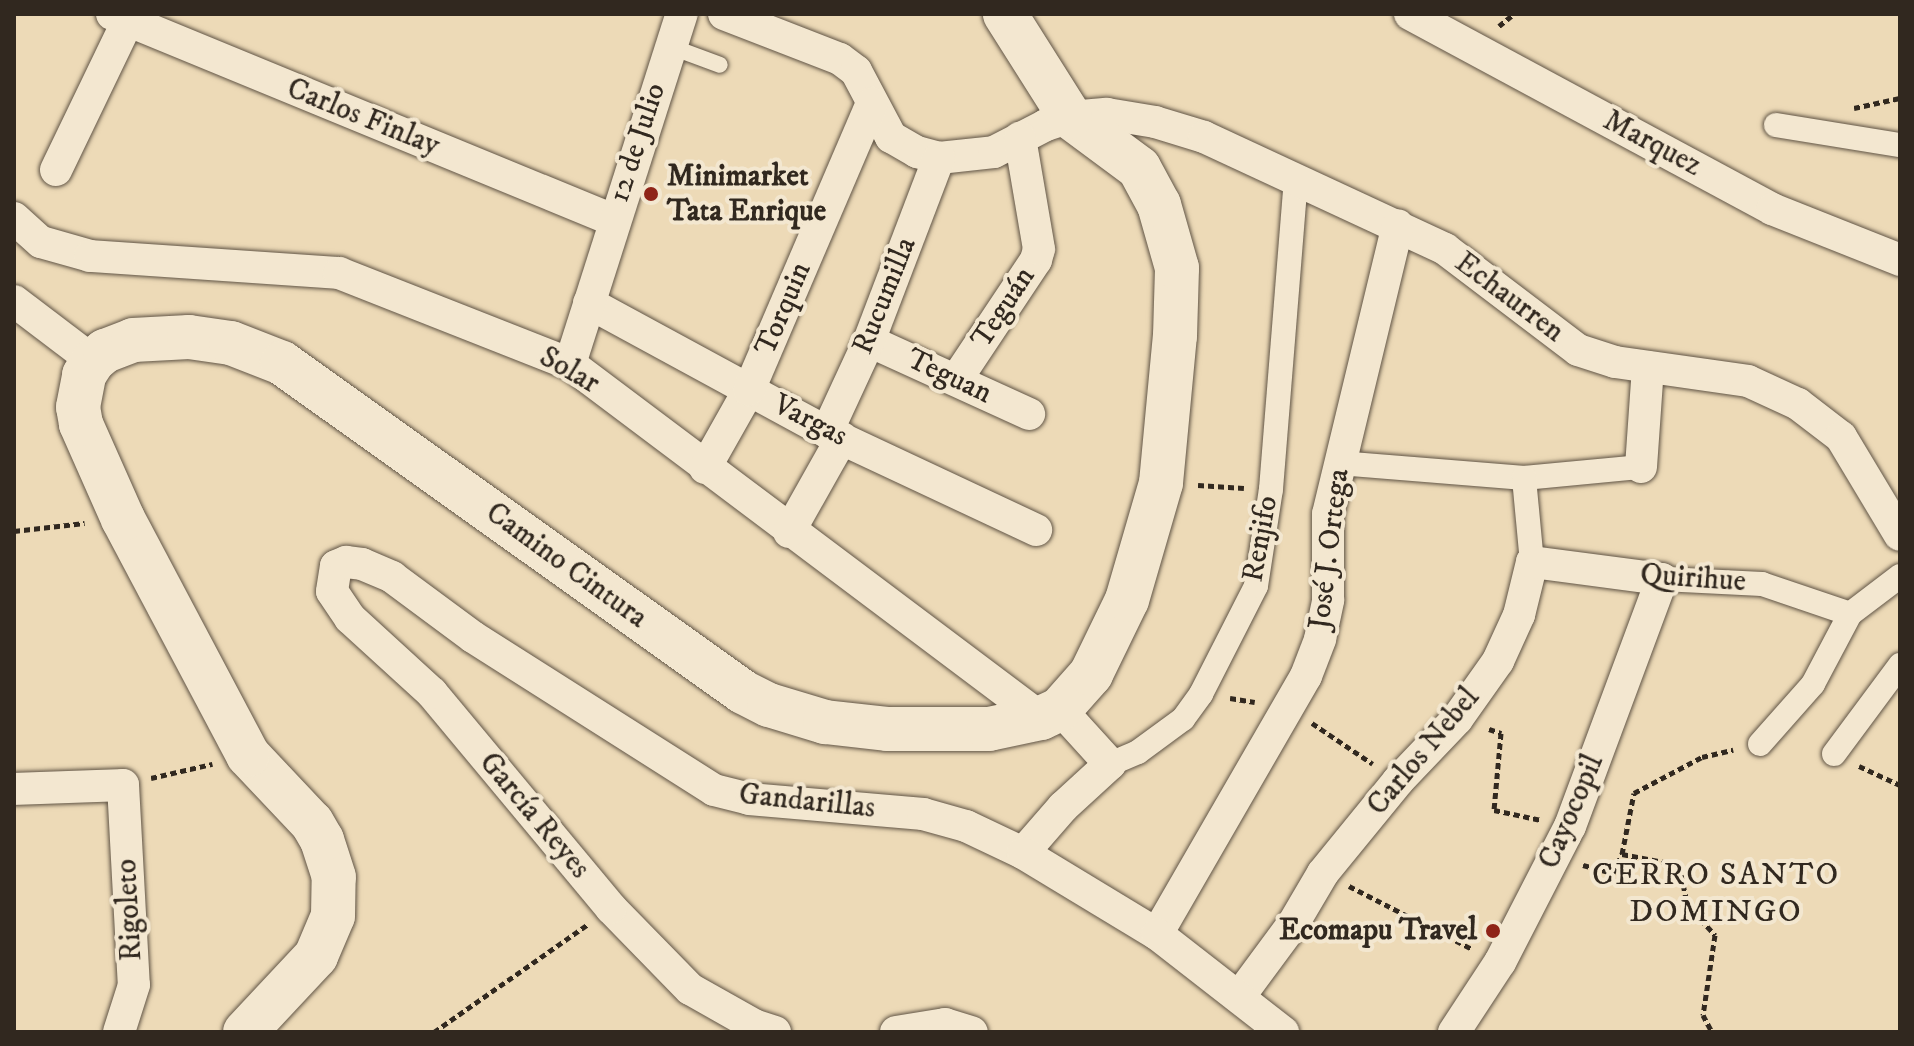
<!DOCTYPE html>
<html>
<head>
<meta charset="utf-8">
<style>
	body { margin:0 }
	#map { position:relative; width:1914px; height:1046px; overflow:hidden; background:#eddab7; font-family:"IM FELL DW Pica",serif }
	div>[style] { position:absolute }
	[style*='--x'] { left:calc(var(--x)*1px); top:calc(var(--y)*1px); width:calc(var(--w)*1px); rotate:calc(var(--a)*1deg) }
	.path>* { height:5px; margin-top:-2.5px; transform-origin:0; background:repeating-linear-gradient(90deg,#31281f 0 6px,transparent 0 10px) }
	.roads { filter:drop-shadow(0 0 2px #605445) drop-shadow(0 0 2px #605445) }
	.service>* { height:16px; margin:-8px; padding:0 8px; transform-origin:8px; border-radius:8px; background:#f3e7d0 }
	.pedestrian>* { height:24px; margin:-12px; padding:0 12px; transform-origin:12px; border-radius:12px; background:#f3e7d0 }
	.minor>* { height:32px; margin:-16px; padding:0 16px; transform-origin:16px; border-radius:16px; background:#f3e7d0 }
	.secondary>* { height:44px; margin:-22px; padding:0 22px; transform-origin:22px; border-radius:22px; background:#f3e7d0 }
	.dots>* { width:22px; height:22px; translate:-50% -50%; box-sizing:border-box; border:4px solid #f3e7d0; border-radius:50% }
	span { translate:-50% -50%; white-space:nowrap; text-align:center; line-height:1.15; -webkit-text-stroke:8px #f3e7d0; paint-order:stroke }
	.street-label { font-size:30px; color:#31281f }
	.poi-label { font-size:30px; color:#31281f; font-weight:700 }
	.left { translate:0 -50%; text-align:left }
	.right { translate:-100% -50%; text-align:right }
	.neighbourhood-label { font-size:32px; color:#31281f; letter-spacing:2px }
	.frame { position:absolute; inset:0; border:16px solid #31281f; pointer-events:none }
</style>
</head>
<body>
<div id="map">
	<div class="path">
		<div style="--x:1499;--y:26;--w:19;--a:-39"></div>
		<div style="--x:1854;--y:108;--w:47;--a:-12.3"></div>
		<div style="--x:1198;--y:485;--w:46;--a:3.7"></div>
		<div style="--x:14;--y:531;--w:71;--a:-6.4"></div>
		<div style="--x:1230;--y:698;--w:25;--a:9"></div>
		<div style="--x:1312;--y:723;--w:73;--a:33.9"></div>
		<div style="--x:1489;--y:729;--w:13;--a:18"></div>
		<div style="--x:1501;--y:733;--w:77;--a:95.2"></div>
		<div style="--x:1494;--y:810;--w:48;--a:12"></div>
		<div style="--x:1859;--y:766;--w:45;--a:24.9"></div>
		<div style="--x:151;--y:778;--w:63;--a:-12.9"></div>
		<div style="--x:1622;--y:854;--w:62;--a:-78.9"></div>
		<div style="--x:1634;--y:793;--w:77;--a:-27.9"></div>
		<div style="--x:1702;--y:757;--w:32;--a:-13"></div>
		<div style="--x:1583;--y:865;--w:31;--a:15"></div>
		<div style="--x:1613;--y:873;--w:21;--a:-65"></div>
		<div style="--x:1622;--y:854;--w:58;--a:10.9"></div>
		<div style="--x:1679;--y:865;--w:40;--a:78"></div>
		<div style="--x:1687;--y:904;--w:42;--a:47.9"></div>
		<div style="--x:1715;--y:935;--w:81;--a:98.5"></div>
		<div style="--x:1703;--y:1015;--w:19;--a:62"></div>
		<div style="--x:1349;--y:886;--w:138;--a:27.1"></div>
		<div style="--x:434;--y:1032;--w:187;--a:-35"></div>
	</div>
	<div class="roads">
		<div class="service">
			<div style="--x:669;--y:46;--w:54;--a:20.4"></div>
		</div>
		<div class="pedestrian">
			<div style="--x:1776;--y:125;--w:126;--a:9.2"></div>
			<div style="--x:1339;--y:463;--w:186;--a:4.6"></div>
			<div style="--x:1524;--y:478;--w:118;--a:-5.4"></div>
			<div style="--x:1524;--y:478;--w:84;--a:84.6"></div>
			<div style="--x:1662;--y:579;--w:100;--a:2.9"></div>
			<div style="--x:1762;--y:584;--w:93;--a:18.8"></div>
			<div style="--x:1760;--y:744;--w:80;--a:-48.5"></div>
			<div style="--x:1813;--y:684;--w:79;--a:-62.1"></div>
			<div style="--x:1850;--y:614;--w:63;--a:-37.2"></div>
			<div style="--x:1834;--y:754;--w:111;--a:-53.4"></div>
			<div style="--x:1110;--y:764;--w:30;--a:-23"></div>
			<div style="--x:1138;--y:752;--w:56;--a:-36.3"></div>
			<div style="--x:1183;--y:719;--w:31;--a:-54"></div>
			<div style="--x:1201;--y:694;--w:121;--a:-63"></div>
			<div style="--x:1256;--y:586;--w:98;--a:-81.2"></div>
			<div style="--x:1271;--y:489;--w:310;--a:-85.4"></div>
		</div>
		<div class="minor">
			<div style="--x:112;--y:14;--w:542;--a:22.35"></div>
			<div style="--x:724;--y:14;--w:124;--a:21.2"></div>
			<div style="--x:840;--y:59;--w:20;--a:37"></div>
			<div style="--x:856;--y:71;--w:75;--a:62.1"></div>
			<div style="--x:891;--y:137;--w:30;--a:30"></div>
			<div style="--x:917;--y:152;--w:23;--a:15"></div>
			<div style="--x:939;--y:158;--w:55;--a:-6.2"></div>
			<div style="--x:994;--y:152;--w:59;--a:-27.4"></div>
			<div style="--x:1046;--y:125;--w:25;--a:-18"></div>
			<div style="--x:1070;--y:117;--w:37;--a:-5"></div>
			<div style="--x:1107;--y:114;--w:49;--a:9.5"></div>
			<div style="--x:1155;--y:122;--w:51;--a:17"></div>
			<div style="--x:1204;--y:137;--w:266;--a:24.9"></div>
			<div style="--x:1445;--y:249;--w:167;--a:37.2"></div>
			<div style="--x:1578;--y:350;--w:39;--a:18"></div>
			<div style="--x:1615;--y:362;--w:134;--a:8.1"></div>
			<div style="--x:1748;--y:381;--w:55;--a:24.7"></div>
			<div style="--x:1798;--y:404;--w:54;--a:37.5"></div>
			<div style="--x:1841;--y:437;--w:114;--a:59"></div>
			<div style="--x:1410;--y:14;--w:411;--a:28.3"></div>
			<div style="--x:1772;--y:209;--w:138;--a:21.7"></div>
			<div style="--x:56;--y:170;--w:173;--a:-64.3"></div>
			<div style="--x:14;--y:218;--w:36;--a:42"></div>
			<div style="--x:41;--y:242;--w:51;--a:15.9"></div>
			<div style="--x:90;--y:256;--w:250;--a:3.9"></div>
			<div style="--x:339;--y:273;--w:248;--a:21.5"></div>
			<div style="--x:570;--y:364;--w:589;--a:36.93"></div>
			<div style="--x:14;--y:301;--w:99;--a:37.2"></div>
			<div style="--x:589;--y:303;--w:271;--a:28.5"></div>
			<div style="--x:827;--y:432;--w:231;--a:25.1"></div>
			<div style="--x:869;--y:341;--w:176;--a:24.5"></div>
			<div style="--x:570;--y:364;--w:367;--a:-72.3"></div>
			<div style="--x:956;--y:380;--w:144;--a:-56.3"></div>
			<div style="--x:1036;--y:260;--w:11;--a:-75"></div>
			<div style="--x:1039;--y:249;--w:113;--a:-99.7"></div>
			<div style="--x:827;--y:432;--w:100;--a:-65.2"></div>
			<div style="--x:869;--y:341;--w:196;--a:-69.1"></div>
			<div style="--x:1641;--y:467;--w:100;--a:-86"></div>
			<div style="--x:705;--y:468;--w:90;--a:-60.6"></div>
			<div style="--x:749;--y:390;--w:312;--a:-66.8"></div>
			<div style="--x:789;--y:532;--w:108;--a:-60.6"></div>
			<div style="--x:14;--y:789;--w:109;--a:-2.1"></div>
			<div style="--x:123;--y:785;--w:200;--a:86.9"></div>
			<div style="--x:134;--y:985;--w:49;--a:107.7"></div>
			<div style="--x:1023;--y:853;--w:61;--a:-49"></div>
			<div style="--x:1063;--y:807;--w:64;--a:-42.5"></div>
			<div style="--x:1110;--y:764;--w:74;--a:-132.3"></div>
			<div style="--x:1157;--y:934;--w:298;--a:-60"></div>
			<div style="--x:1306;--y:676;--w:40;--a:-69"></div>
			<div style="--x:1320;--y:639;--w:40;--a:-78"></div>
			<div style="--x:1328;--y:600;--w:86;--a:-90"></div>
			<div style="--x:1328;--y:514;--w:297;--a:-76.4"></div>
			<div style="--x:1239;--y:997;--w:91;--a:-53.5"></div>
			<div style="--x:1293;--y:924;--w:59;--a:-59.5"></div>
			<div style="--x:1323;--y:873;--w:119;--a:-50.8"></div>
			<div style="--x:1398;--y:781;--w:86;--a:-46.4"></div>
			<div style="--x:1457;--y:719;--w:71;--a:-54.7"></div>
			<div style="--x:1498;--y:661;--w:51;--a:-65.5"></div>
			<div style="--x:1519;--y:615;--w:55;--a:-76.2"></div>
			<div style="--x:1532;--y:562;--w:131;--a:7.5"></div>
			<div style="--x:1662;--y:579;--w:264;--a:110.4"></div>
			<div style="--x:1570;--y:826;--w:153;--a:117.2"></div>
			<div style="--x:1500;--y:962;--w:84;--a:123.3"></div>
			<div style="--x:775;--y:1032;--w:22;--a:-162"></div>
			<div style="--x:754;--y:1025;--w:73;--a:-150.6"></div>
			<div style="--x:690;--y:989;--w:113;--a:-134.3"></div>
			<div style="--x:611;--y:908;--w:280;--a:-129.8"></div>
			<div style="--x:432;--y:693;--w:111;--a:-137.6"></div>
			<div style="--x:350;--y:618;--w:32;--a:-124"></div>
			<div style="--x:332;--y:591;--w:25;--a:-81"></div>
			<div style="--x:336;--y:566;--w:11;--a:-22"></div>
			<div style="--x:346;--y:562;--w:16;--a:7"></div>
			<div style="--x:362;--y:564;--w:33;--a:23"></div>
			<div style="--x:392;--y:577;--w:101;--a:36.5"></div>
			<div style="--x:473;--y:637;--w:285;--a:32.4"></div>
			<div style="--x:714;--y:790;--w:36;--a:14"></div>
			<div style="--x:749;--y:799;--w:175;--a:4.9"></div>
			<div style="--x:923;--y:814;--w:45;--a:15.6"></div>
			<div style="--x:966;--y:826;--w:63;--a:25.3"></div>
			<div style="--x:1023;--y:853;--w:157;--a:31.2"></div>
			<div style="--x:1157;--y:934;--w:160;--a:37.9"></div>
			<div style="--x:896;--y:1032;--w:50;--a:-9.3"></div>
			<div style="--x:945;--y:1024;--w:28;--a:17"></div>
		</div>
		<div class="secondary">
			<div style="--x:245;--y:1032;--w:104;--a:-46.9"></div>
			<div style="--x:316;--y:956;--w:43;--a:-67"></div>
			<div style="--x:333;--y:916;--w:39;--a:-89"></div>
			<div style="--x:334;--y:877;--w:39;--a:-108"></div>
			<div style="--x:322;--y:840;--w:20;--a:-120"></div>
			<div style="--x:312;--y:823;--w:93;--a:-133.3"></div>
			<div style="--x:248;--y:755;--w:267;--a:-117.9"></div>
			<div style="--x:123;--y:519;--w:104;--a:-113.9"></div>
			<div style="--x:81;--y:424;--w:17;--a:-100"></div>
			<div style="--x:78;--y:407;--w:33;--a:-79"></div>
			<div style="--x:84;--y:375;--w:17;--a:-57"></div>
			<div style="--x:93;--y:361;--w:16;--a:-40"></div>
			<div style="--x:105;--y:351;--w:30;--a:-21"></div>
			<div style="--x:133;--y:340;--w:56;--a:-3.1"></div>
			<div style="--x:189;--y:337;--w:42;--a:8.1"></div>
			<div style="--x:231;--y:343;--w:55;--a:21.4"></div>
			<div style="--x:282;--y:363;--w:566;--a:35.51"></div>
			<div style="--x:743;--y:692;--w:29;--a:27"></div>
			<div style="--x:769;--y:705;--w:59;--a:16.9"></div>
			<div style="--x:825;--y:722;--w:62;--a:6.4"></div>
			<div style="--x:887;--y:729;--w:102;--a:0"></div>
			<div style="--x:989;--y:729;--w:53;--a:-11.9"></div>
			<div style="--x:1041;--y:718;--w:21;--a:-25"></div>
			<div style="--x:1060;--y:709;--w:47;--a:-48.5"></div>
			<div style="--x:1091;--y:674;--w:82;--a:-64.1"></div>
			<div style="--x:1127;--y:600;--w:122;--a:-73.8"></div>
			<div style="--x:1161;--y:483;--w:148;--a:-84.6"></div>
			<div style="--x:1175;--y:336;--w:68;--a:-88.3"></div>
			<div style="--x:1177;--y:268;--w:66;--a:-105.9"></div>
			<div style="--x:1159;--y:205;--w:42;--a:-118.4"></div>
			<div style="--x:1139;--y:168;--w:86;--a:-143.5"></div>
			<div style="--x:1070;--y:117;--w:122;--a:-122.3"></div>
		</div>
	</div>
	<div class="dots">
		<div style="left:651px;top:194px;background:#8f2418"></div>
		<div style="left:1493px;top:931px;background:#8f2418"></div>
	</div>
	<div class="street-label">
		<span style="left:363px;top:118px;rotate:22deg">Carlos Finlay</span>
		<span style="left:638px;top:143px;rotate:-72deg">12 de Julio</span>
		<span style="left:1652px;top:144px;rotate:28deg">Marquez</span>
		<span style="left:885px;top:296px;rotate:-68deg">Rucumilla</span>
		<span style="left:1509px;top:298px;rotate:37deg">Echaurren</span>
		<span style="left:1004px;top:308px;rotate:-57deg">Teguán</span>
		<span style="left:784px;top:309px;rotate:-67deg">Torquin</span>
		<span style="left:569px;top:371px;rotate:30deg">Solar</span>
		<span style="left:949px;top:377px;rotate:25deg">Teguan</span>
		<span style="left:810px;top:421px;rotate:27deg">Vargas</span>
		<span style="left:1261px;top:539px;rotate:-80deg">Renjifo</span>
		<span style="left:1330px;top:549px;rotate:-83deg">José J. Ortega</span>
		<span style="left:566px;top:566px;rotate:36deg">Camino Cintura</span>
		<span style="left:1693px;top:579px;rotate:4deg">Quirihue</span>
		<span style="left:1424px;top:752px;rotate:-50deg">Carlos Nebel</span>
		<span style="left:807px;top:802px;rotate:6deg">Gandarillas</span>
		<span style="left:1572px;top:812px;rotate:-67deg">Cayocopil</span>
		<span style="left:534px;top:816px;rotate:50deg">García Reyes</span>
		<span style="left:130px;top:910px;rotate:-93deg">Rigoleto</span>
	</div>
	<div class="poi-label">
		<span class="left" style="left:667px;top:194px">Minimarket<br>Tata Enrique</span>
		<span class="right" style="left:1477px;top:931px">Ecomapu Travel</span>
	</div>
	<div class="neighbourhood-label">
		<span style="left:1716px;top:894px">CERRO SANTO<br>DOMINGO</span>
	</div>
	<div class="frame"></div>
</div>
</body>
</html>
